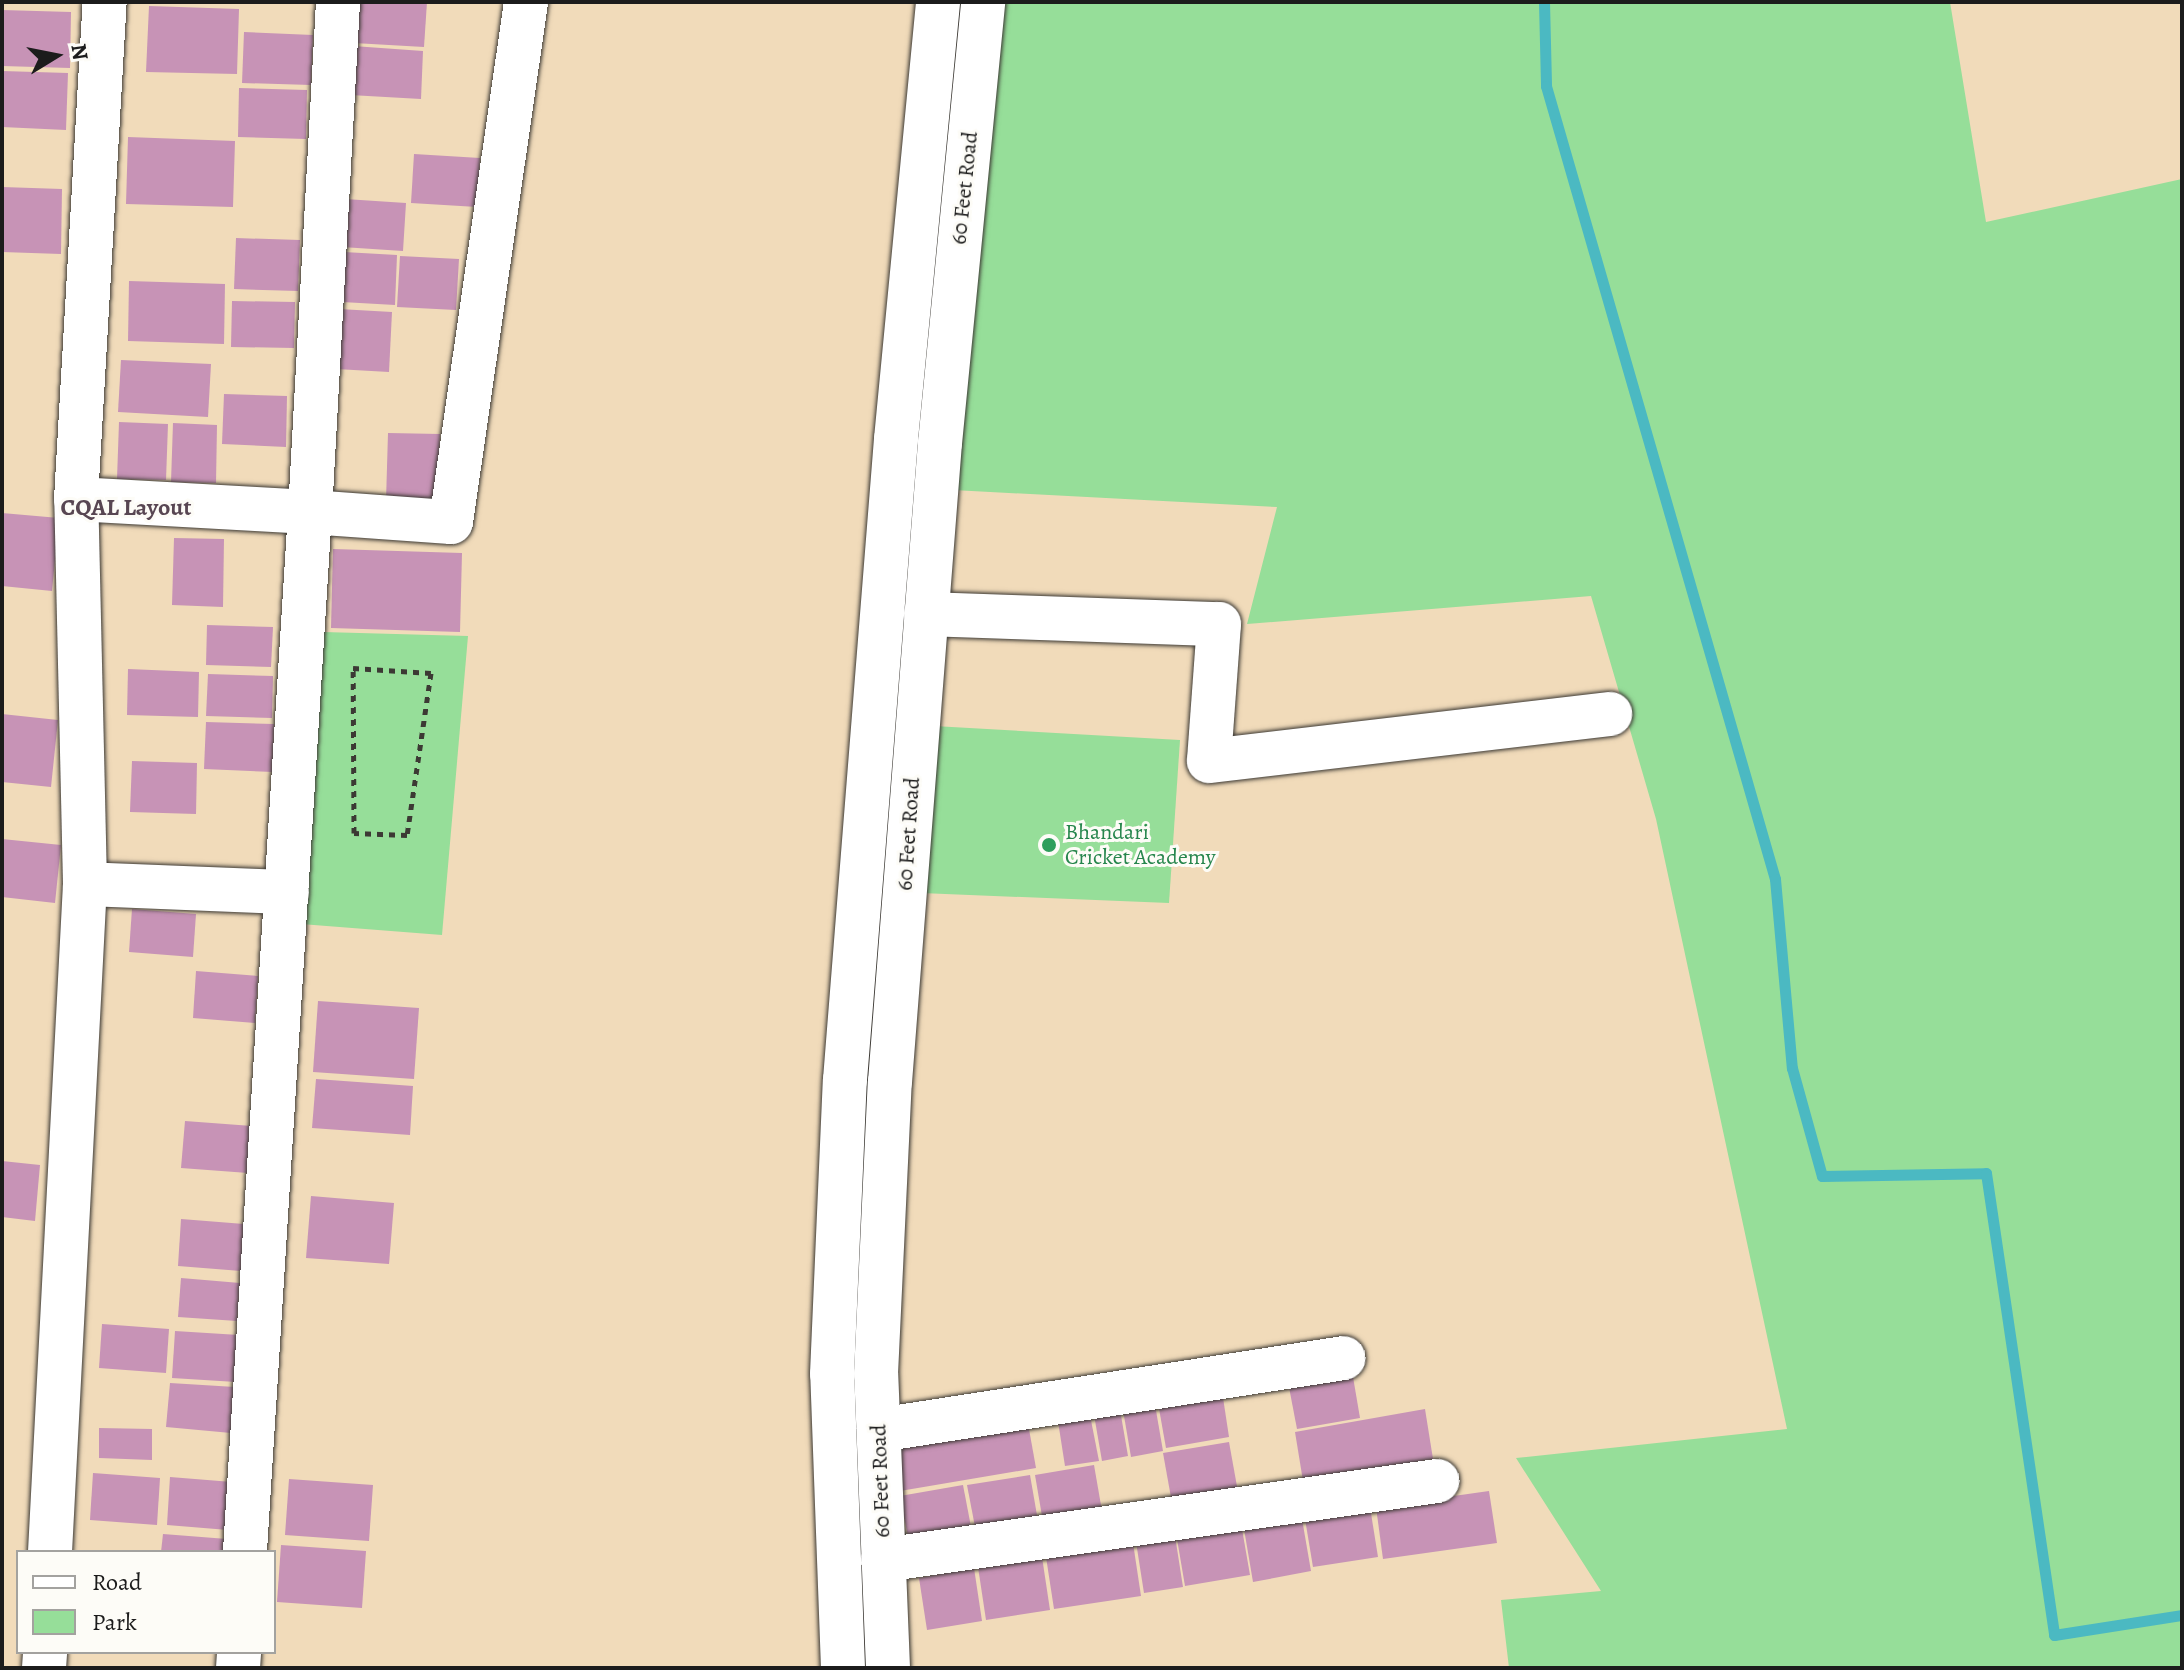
<!DOCTYPE html>
<html>
<head>
<meta charset="utf-8">
<style>
	body { margin:0 }
	#map { position:relative; width:2184px; height:1670px; overflow:hidden; background:#f1dbba; font-family:Alegreya,serif }
	div>[style] { position:absolute }
	[style*='--x'] { left:calc(var(--x)*1px); top:calc(var(--y)*1px); width:calc(var(--w)*1px); rotate:calc(var(--a)*1deg) }
	.green>* { inset:0; background:#96de99 }
	.stream>* { height:11px; margin:-5.5px; padding:0 5.5px; transform-origin:5.5px; border-radius:5.5px; background:#4bb9c2 }
	.building>* { inset:0; background:#c793b6 }
	.path>* { height:5px; margin-top:-2.5px; transform-origin:0; background:repeating-linear-gradient(90deg,#3c3934 0 6px,transparent 0 12px) }
	.roads { filter:drop-shadow(0 0 2px #3c3934) drop-shadow(0 0 2px #3c3934) }
	.minor>* { height:44px; margin:-22px; padding:0 22px; transform-origin:22px; border-radius:22px; background:#fff }
	.dots>* { width:22px; height:22px; translate:-50% -50%; box-sizing:border-box; border:4px solid #fdfcf7; border-radius:50% }
	span { translate:-50% -50%; white-space:nowrap; text-align:center; line-height:1.15; -webkit-text-stroke:6px #fdfcf7; paint-order:stroke }
	.street-label { font-size:22px; color:#1c1c1c }
	.leisure-label { font-size:22px; color:#27864d }
	.left { translate:0 -50%; text-align:left }
	.neighbourhood-label { font-size:24px; color:#584652; font-weight:700 }
	.frame { position:absolute; inset:0; border:4px solid #1c1c1c; pointer-events:none }
	.legend { position:absolute; left:16px; top:1550px; width:260px; height:104px; box-sizing:border-box; background:#fdfcf7; border:2px solid #a3a29f; margin:0; padding:10px 14px; list-style:none; font-size:24px; color:#1c1c1c }
	.legend li { display:flex; align-items:center; gap:16px; height:40px }
	.legend b { width:40px; border:2px solid #a3a29f }
	.north { position:absolute; left:16px; top:16px; width:80px; height:80px; -webkit-text-stroke:6px #fdfcf7; paint-order:stroke; rotate:80deg; font-size:22px; font-weight:700; line-height:32px; text-align:center; color:#1c1c1c }
	.north::after { content:''; display:block; margin:auto; width:28px; height:36px; background:#1c1c1c; clip-path:polygon(50% 0,100% 100%,50% 72%,0 100%) }
</style>
</head>
<body>
<div id="map">
	<div class="green">
		<div style="clip-path:polygon(1003px 2px,1950px 2px,1986px 222px,2182px 179px,2182px 1668px,1509px 1668px,1501px 1600px,1601px 1591px,1516px 1458px,1787px 1429px,1656px 819px,1591px 596px,1247px 624px,1277px 507px,953px 490px)"></div>
		<div style="clip-path:polygon(323px 632px,468px 636px,442px 935px,301px 924px)"></div>
		<div style="clip-path:polygon(934px 726px,1180px 740px,1169px 903px,921px 893px)"></div>
	</div>
	<div class="stream">
		<div style="--x:1544;--y:2;--w:84;--a:88.6"></div>
		<div style="--x:1546;--y:86;--w:825;--a:73.89"></div>
		<div style="--x:1775;--y:879;--w:190;--a:84.9"></div>
		<div style="--x:1792;--y:1068;--w:112;--a:74.5"></div>
		<div style="--x:1822;--y:1176;--w:164;--a:-1"></div>
		<div style="--x:1986;--y:1173;--w:467;--a:81.6"></div>
		<div style="--x:2054;--y:1635;--w:130;--a:-8.9"></div>
	</div>
	<div class="building">
		<div style="clip-path:polygon(356px 2px,427px 2px,424px 47px,354px 43px)"></div>
		<div style="clip-path:polygon(149px 6px,239px 9px,237px 74px,146px 72px)"></div>
		<div style="clip-path:polygon(2px 10px,71px 12px,70px 68px,2px 66px)"></div>
		<div style="clip-path:polygon(244px 32px,313px 35px,311px 85px,242px 83px)"></div>
		<div style="clip-path:polygon(353px 46px,423px 51px,421px 99px,350px 95px)"></div>
		<div style="clip-path:polygon(2px 71px,68px 73px,66px 130px,2px 127px)"></div>
		<div style="clip-path:polygon(239px 88px,307px 90px,306px 139px,238px 137px)"></div>
		<div style="clip-path:polygon(128px 137px,235px 141px,233px 207px,126px 204px)"></div>
		<div style="clip-path:polygon(414px 154px,480px 158px,477px 207px,411px 203px)"></div>
		<div style="clip-path:polygon(2px 187px,62px 189px,61px 254px,2px 252px)"></div>
		<div style="clip-path:polygon(345px 199px,406px 203px,403px 251px,342px 247px)"></div>
		<div style="clip-path:polygon(236px 238px,300px 240px,298px 291px,234px 289px)"></div>
		<div style="clip-path:polygon(344px 252px,397px 255px,395px 305px,342px 302px)"></div>
		<div style="clip-path:polygon(400px 256px,459px 259px,456px 310px,397px 307px)"></div>
		<div style="clip-path:polygon(129px 281px,225px 284px,224px 344px,128px 341px)"></div>
		<div style="clip-path:polygon(232px 301px,295px 302px,294px 348px,231px 347px)"></div>
		<div style="clip-path:polygon(339px 309px,392px 312px,389px 372px,336px 369px)"></div>
		<div style="clip-path:polygon(121px 360px,211px 364px,208px 417px,118px 412px)"></div>
		<div style="clip-path:polygon(224px 394px,287px 396px,286px 447px,222px 444px)"></div>
		<div style="clip-path:polygon(119px 422px,168px 424px,166px 480px,117px 479px)"></div>
		<div style="clip-path:polygon(173px 423px,217px 425px,216px 483px,171px 482px)"></div>
		<div style="clip-path:polygon(388px 433px,440px 434px,437px 503px,386px 501px)"></div>
		<div style="clip-path:polygon(2px 513px,59px 518px,52px 591px,2px 586px)"></div>
		<div style="clip-path:polygon(174px 538px,224px 539px,223px 607px,172px 605px)"></div>
		<div style="clip-path:polygon(333px 549px,462px 553px,460px 632px,331px 628px)"></div>
		<div style="clip-path:polygon(207px 625px,273px 627px,271px 667px,206px 665px)"></div>
		<div style="clip-path:polygon(128px 669px,199px 672px,198px 717px,127px 715px)"></div>
		<div style="clip-path:polygon(208px 674px,273px 676px,272px 718px,206px 716px)"></div>
		<div style="clip-path:polygon(2px 714px,58px 720px,51px 787px,2px 782px)"></div>
		<div style="clip-path:polygon(206px 722px,274px 724px,273px 772px,204px 769px)"></div>
		<div style="clip-path:polygon(132px 761px,197px 763px,196px 814px,130px 812px)"></div>
		<div style="clip-path:polygon(2px 839px,61px 845px,55px 903px,2px 897px)"></div>
		<div style="clip-path:polygon(132px 909px,196px 914px,193px 957px,129px 952px)"></div>
		<div style="clip-path:polygon(196px 971px,258px 976px,255px 1023px,193px 1018px)"></div>
		<div style="clip-path:polygon(318px 1001px,419px 1008px,414px 1079px,313px 1072px)"></div>
		<div style="clip-path:polygon(316px 1079px,413px 1086px,410px 1135px,312px 1128px)"></div>
		<div style="clip-path:polygon(185px 1121px,252px 1126px,248px 1173px,181px 1168px)"></div>
		<div style="clip-path:polygon(2px 1161px,40px 1165px,35px 1221px,2px 1217px)"></div>
		<div style="clip-path:polygon(311px 1196px,394px 1203px,389px 1264px,306px 1258px)"></div>
		<div style="clip-path:polygon(181px 1219px,244px 1224px,241px 1271px,178px 1266px)"></div>
		<div style="clip-path:polygon(181px 1278px,240px 1283px,237px 1321px,178px 1317px)"></div>
		<div style="clip-path:polygon(102px 1324px,169px 1329px,166px 1373px,99px 1368px)"></div>
		<div style="clip-path:polygon(175px 1331px,239px 1335px,236px 1382px,172px 1378px)"></div>
		<div style="clip-path:polygon(1352px 1371px,1360px 1418px,1297px 1429px,1288px 1382px)"></div>
		<div style="clip-path:polygon(170px 1383px,235px 1387px,231px 1433px,166px 1427px)"></div>
		<div style="clip-path:polygon(1222px 1391px,1229px 1437px,1166px 1448px,1158px 1403px)"></div>
		<div style="clip-path:polygon(1154px 1399px,1163px 1451px,1131px 1457px,1122px 1404px)"></div>
		<div style="clip-path:polygon(1119px 1404px,1128px 1456px,1102px 1461px,1093px 1409px)"></div>
		<div style="clip-path:polygon(1425px 1409px,1433px 1459px,1303px 1481px,1295px 1432px)"></div>
		<div style="clip-path:polygon(1089px 1410px,1099px 1461px,1065px 1466px,1057px 1415px)"></div>
		<div style="clip-path:polygon(1027px 1418px,1036px 1468px,900px 1491px,891px 1442px)"></div>
		<div style="clip-path:polygon(99px 1428px,152px 1429px,152px 1460px,99px 1458px)"></div>
		<div style="clip-path:polygon(1229px 1442px,1238px 1492px,1172px 1503px,1163px 1453px)"></div>
		<div style="clip-path:polygon(1094px 1465px,1102px 1511px,1043px 1522px,1035px 1475px)"></div>
		<div style="clip-path:polygon(93px 1473px,160px 1478px,157px 1525px,90px 1520px)"></div>
		<div style="clip-path:polygon(1030px 1475px,1038px 1521px,976px 1532px,967px 1485px)"></div>
		<div style="clip-path:polygon(170px 1477px,232px 1482px,228px 1530px,167px 1525px)"></div>
		<div style="clip-path:polygon(289px 1479px,373px 1485px,369px 1541px,285px 1535px)"></div>
		<div style="clip-path:polygon(963px 1485px,972px 1532px,909px 1542px,900px 1496px)"></div>
		<div style="clip-path:polygon(1489px 1491px,1497px 1543px,1383px 1559px,1376px 1507px)"></div>
		<div style="clip-path:polygon(1370px 1507px,1378px 1557px,1313px 1567px,1305px 1519px)"></div>
		<div style="clip-path:polygon(1302px 1519px,1311px 1571px,1253px 1582px,1244px 1529px)"></div>
		<div style="clip-path:polygon(1242px 1529px,1250px 1575px,1185px 1586px,1177px 1539px)"></div>
		<div style="clip-path:polygon(163px 1534px,227px 1539px,226px 1552px,161px 1552px)"></div>
		<div style="clip-path:polygon(1175px 1536px,1183px 1587px,1144px 1593px,1136px 1542px)"></div>
		<div style="clip-path:polygon(1133px 1543px,1141px 1596px,1054px 1609px,1046px 1557px)"></div>
		<div style="clip-path:polygon(281px 1545px,366px 1551px,362px 1608px,277px 1602px)"></div>
		<div style="clip-path:polygon(1042px 1557px,1050px 1610px,986px 1620px,978px 1567px)"></div>
		<div style="clip-path:polygon(974px 1568px,982px 1621px,927px 1630px,919px 1578px)"></div>
	</div>
	<div class="path">
		<div style="--x:353;--y:668;--w:78;--a:3.7"></div>
		<div style="--x:431;--y:673;--w:164;--a:98.4"></div>
		<div style="--x:407;--y:835;--w:53;--a:-177.8"></div>
		<div style="--x:354;--y:833;--w:165;--a:-90.3"></div>
	</div>
	<div class="roads">
		<div class="minor">
			<div style="--x:338;--y:2;--w:511;--a:93.14"></div>
			<div style="--x:310;--y:512;--w:141;--a:4.1"></div>
			<div style="--x:451;--y:522;--w:525;--a:-81.79"></div>
			<div style="--x:76;--y:499;--w:234;--a:3.2"></div>
			<div style="--x:310;--y:512;--w:1042;--a:93.58"></div>
			<div style="--x:926;--y:614;--w:293;--a:2"></div>
			<div style="--x:1219;--y:624;--w:137;--a:94.2"></div>
			<div style="--x:1209;--y:761;--w:404;--a:-6.7"></div>
			<div style="--x:85;--y:884;--w:202;--a:2.3"></div>
			<div style="--x:879;--y:1430;--w:470;--a:-8.8"></div>
			<div style="--x:50;--y:1552;--w:669;--a:-87"></div>
			<div style="--x:85;--y:884;--w:385;--a:-91.3"></div>
			<div style="--x:76;--y:499;--w:498;--a:-86.7"></div>
			<div style="--x:883;--y:1560;--w:560;--a:-8.12"></div>
			<div style="--x:44;--y:1668;--w:16;--a:-86"></div>
			<div style="--x:238;--y:1668;--w:16;--a:-86"></div>
			<div style="--x:843;--y:1668;--w:294;--a:-92.1"></div>
			<div style="--x:832;--y:1374;--w:294;--a:-87.5"></div>
			<div style="--x:845;--y:1080;--w:643;--a:-85.45"></div>
			<div style="--x:896;--y:439;--w:439;--a:-84.5"></div>
			<div style="--x:888;--y:1668;--w:294;--a:-92.3"></div>
			<div style="--x:876;--y:1374;--w:292;--a:-87.3"></div>
			<div style="--x:890;--y:1082;--w:641;--a:-85.53"></div>
			<div style="--x:940;--y:443;--w:443;--a:-84.4"></div>
		</div>
	</div>
	<div class="dots">
		<div style="left:1049px;top:845px;background:#2e9e5b"></div>
	</div>
	<div class="street-label">
		<span style="left:965px;top:188px;rotate:-84deg">60 Feet Road</span>
		<span style="left:909px;top:834px;rotate:-86deg">60 Feet Road</span>
		<span style="left:881px;top:1481px;rotate:-92deg">60 Feet Road</span>
	</div>
	<div class="leisure-label">
		<span class="left" style="left:1065px;top:845px">Bhandari<br>Cricket Academy</span>
	</div>
	<div class="neighbourhood-label">
		<span style="left:126px;top:508px">CQAL Layout</span>
	</div>
	<div class="frame"></div>
	<ul class="legend">
	<li><b style="height:10px;background:#fff"></b>Road</li>
	<li><b style="height:22px;background:#96de99"></b>Park</li>
	</ul>
	<div class="north">N</div>
</div>
</body>
</html>
